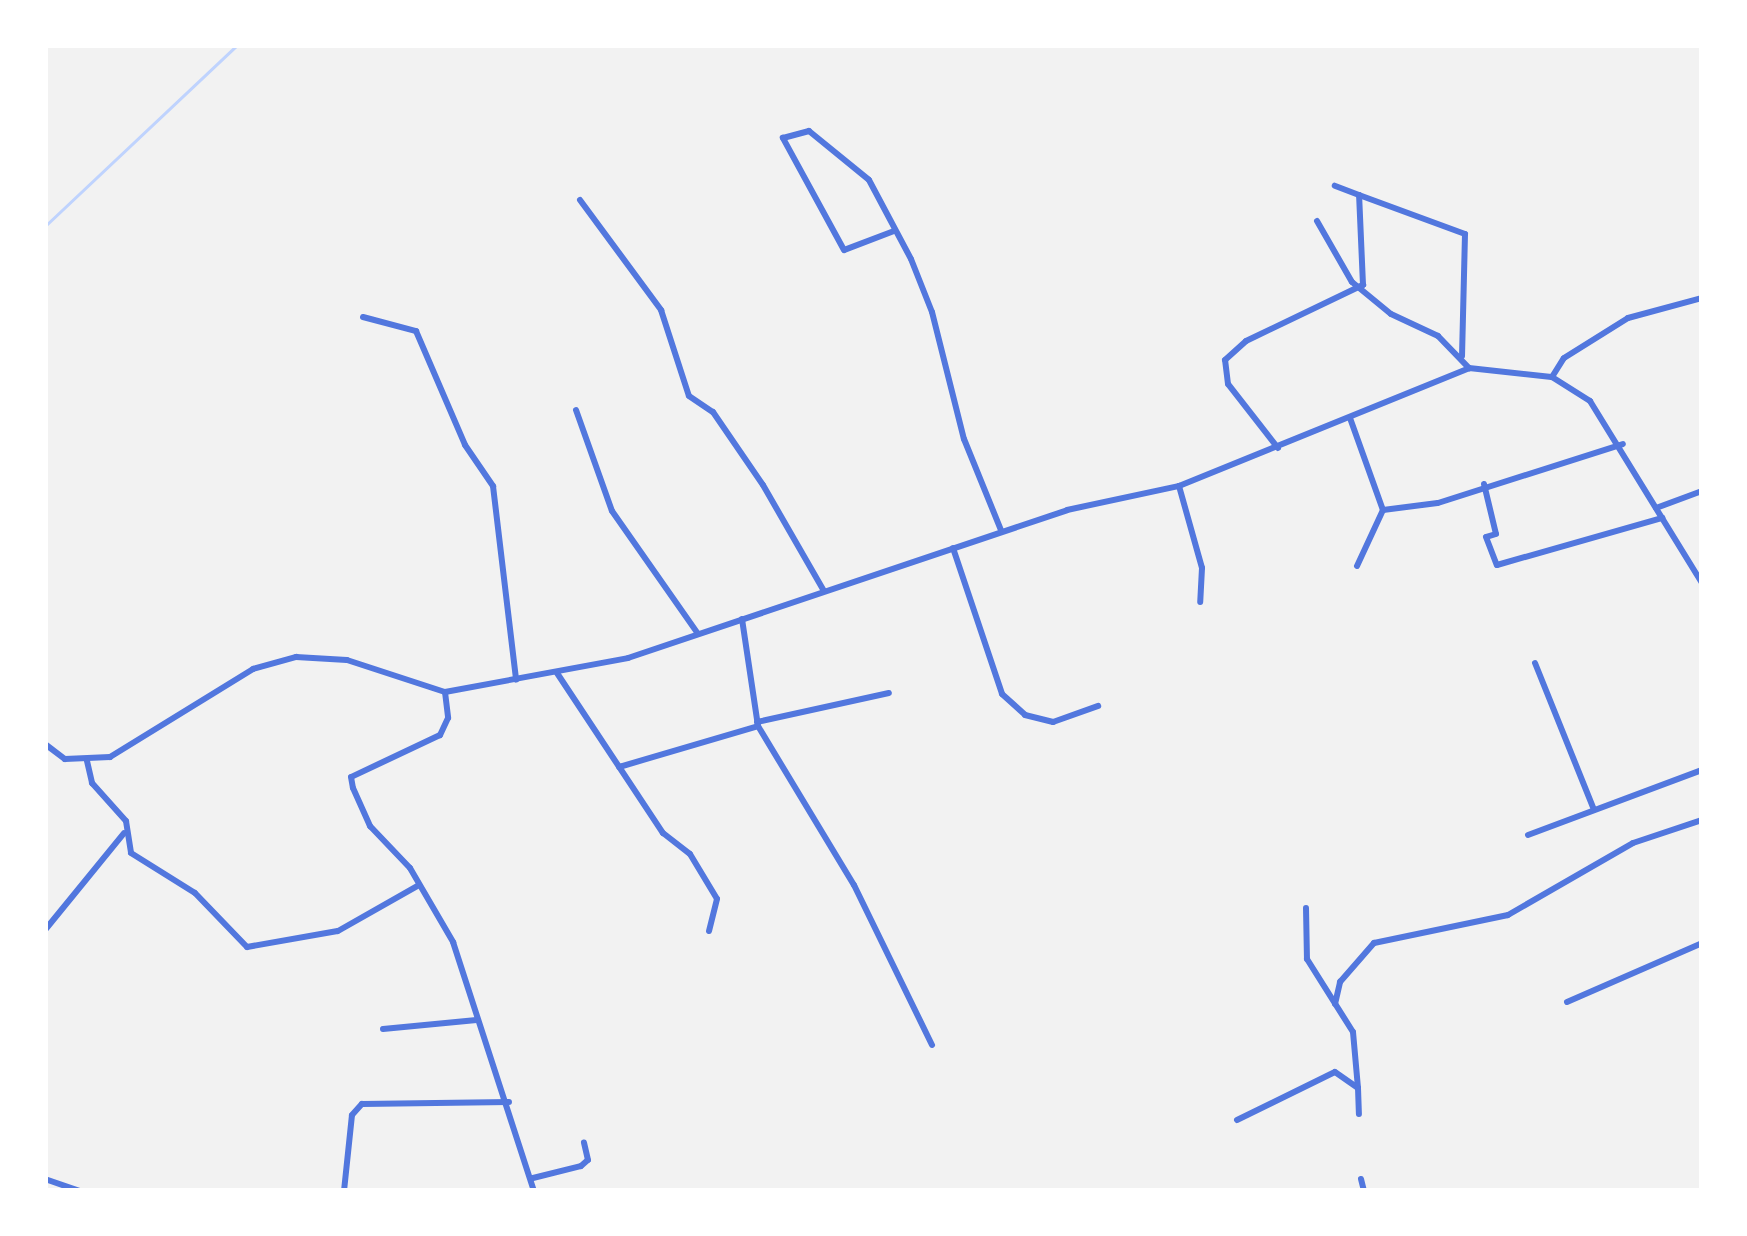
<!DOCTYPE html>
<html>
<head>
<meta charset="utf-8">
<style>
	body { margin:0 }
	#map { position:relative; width:1747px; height:1236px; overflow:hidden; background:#f2f2f2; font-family:Karla,sans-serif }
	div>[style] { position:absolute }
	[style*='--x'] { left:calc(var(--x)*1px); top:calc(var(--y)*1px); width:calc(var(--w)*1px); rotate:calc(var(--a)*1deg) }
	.stream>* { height:3px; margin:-1.5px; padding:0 1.5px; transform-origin:1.5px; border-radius:1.5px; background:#bfd3fe }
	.minor>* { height:6px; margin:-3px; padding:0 3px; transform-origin:3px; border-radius:3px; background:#5277de }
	span { translate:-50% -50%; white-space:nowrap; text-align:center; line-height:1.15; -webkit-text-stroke:12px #fff; paint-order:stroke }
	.frame { position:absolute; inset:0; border:48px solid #fff; pointer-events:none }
</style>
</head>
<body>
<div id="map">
	<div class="stream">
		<div style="--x:45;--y:226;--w:264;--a:-43.3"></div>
	</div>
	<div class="minor">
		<div style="--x:1359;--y:195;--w:113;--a:20.2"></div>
		<div style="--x:1465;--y:234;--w:122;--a:91.4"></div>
		<div style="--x:580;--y:200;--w:137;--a:53.6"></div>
		<div style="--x:661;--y:310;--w:90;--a:72"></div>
		<div style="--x:689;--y:396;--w:29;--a:34"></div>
		<div style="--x:713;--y:412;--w:88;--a:55.6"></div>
		<div style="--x:763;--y:485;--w:122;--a:60.1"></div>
		<div style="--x:1317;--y:221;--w:70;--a:60.2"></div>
		<div style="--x:1352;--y:282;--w:50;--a:39.4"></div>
		<div style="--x:1391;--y:314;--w:52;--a:25.1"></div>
		<div style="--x:1438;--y:336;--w:45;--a:45.9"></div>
		<div style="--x:894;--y:231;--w:53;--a:159.2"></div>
		<div style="--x:844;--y:250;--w:128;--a:-118.6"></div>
		<div style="--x:783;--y:138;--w:27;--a:-15"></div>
		<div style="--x:809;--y:131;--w:77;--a:39.2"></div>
		<div style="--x:869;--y:180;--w:89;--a:62"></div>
		<div style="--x:911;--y:259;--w:57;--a:68.4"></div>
		<div style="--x:932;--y:312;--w:131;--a:75.9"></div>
		<div style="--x:964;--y:439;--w:98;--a:67.9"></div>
		<div style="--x:363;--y:317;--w:55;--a:14.8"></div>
		<div style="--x:416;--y:331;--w:124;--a:66.7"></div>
		<div style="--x:465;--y:445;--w:50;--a:55.7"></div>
		<div style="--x:493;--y:486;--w:195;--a:83.2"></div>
		<div style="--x:1552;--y:377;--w:22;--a:-58"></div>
		<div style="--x:1564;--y:358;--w:75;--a:-32"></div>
		<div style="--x:1628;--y:318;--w:77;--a:-15.1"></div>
		<div style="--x:576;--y:410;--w:107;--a:70.4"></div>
		<div style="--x:612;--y:511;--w:150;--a:55"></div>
		<div style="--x:1350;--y:418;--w:98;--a:70.3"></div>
		<div style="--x:1278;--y:448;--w:81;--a:-128"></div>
		<div style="--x:1228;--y:384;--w:24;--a:-97"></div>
		<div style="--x:1225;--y:360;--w:28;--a:-42"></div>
		<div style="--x:1246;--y:341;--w:130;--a:-25.6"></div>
		<div style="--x:1363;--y:285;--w:90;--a:-92.5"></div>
		<div style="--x:1359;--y:195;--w:26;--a:-159"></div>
		<div style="--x:1484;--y:484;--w:51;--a:76.5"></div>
		<div style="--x:1496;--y:534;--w:10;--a:163"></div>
		<div style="--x:1486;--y:537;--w:30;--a:69"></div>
		<div style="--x:1497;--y:565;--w:172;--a:-15.9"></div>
		<div style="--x:1179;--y:486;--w:85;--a:74.3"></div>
		<div style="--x:1202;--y:568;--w:34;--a:93"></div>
		<div style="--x:1656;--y:508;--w:49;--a:-20.3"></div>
		<div style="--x:953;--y:548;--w:154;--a:71.4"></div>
		<div style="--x:1002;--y:694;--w:31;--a:42"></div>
		<div style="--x:1025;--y:715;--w:29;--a:14"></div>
		<div style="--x:1053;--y:722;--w:48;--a:-19.6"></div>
		<div style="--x:1357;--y:566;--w:62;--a:-65.1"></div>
		<div style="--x:1383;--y:510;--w:55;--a:-7.3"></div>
		<div style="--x:1438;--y:503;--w:194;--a:-17.7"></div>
		<div style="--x:742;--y:619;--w:108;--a:81.5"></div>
		<div style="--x:758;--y:726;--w:186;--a:58.9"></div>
		<div style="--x:854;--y:885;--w:178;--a:64"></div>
		<div style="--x:1535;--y:663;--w:158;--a:68.1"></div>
		<div style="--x:557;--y:673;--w:192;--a:56.5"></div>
		<div style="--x:663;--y:833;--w:34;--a:38"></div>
		<div style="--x:690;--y:854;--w:52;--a:59"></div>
		<div style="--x:717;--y:899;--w:33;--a:104"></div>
		<div style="--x:445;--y:692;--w:26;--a:83"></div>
		<div style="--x:448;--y:718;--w:19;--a:115"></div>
		<div style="--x:440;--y:735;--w:98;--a:154.7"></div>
		<div style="--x:351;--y:777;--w:11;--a:80"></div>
		<div style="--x:353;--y:788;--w:42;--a:65.9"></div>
		<div style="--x:370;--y:826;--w:58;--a:46.4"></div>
		<div style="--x:410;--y:868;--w:86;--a:59.8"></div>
		<div style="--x:453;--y:942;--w:262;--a:72"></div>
		<div style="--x:757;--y:722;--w:135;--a:-12.4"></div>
		<div style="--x:45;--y:744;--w:25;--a:37"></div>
		<div style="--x:65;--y:759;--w:45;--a:-2.5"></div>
		<div style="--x:110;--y:757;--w:168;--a:-31.6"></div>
		<div style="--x:253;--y:669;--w:45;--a:-15.6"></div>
		<div style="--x:296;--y:657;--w:51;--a:3.4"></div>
		<div style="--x:347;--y:660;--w:103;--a:18.1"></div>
		<div style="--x:445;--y:692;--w:186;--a:-10.5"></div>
		<div style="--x:628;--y:658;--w:463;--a:-18.6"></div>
		<div style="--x:1067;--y:510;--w:115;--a:-12.1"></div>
		<div style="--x:1179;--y:486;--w:313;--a:-22.1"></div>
		<div style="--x:1469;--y:368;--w:83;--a:6.2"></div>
		<div style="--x:1552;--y:377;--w:45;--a:32.3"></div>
		<div style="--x:1590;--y:401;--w:214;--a:58.4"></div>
		<div style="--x:87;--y:761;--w:23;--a:77"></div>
		<div style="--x:92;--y:783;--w:51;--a:48.2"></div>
		<div style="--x:126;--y:821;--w:32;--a:81"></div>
		<div style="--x:131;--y:853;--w:75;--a:32"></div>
		<div style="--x:195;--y:893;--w:75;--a:46.1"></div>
		<div style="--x:247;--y:947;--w:92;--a:-10"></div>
		<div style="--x:338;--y:931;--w:93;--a:-29.6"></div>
		<div style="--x:619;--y:767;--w:145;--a:-16.4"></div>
		<div style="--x:1528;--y:835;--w:186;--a:-20.5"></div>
		<div style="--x:1306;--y:908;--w:51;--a:88.9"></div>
		<div style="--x:1307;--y:959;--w:86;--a:57.8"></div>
		<div style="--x:1353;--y:1032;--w:56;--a:84.9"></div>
		<div style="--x:45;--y:930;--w:125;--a:-50.8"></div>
		<div style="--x:1567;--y:1002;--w:147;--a:-23.6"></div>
		<div style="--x:1335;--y:1004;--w:23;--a:-77"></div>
		<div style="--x:1340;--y:982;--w:52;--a:-48.9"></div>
		<div style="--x:1374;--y:943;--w:137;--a:-11.8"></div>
		<div style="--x:1508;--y:915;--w:144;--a:-29.9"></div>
		<div style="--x:1633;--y:843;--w:73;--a:-18.4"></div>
		<div style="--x:383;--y:1029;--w:94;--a:-5.5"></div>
		<div style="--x:1237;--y:1120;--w:109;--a:-26.1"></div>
		<div style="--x:1335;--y:1072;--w:28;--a:35"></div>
		<div style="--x:1358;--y:1088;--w:26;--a:88"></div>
		<div style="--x:533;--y:1178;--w:49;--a:-14"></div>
		<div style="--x:581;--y:1166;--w:9;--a:-41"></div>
		<div style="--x:588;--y:1160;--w:18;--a:-103"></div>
		<div style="--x:45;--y:1179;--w:37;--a:19"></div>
		<div style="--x:1361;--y:1179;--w:12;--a:76"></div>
		<div style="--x:344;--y:1191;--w:76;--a:-84"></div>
		<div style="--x:352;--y:1115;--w:15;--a:-48"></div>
		<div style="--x:362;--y:1104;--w:147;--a:-0.8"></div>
		<div style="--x:1588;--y:1191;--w:97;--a:0"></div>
	</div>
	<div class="frame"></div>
</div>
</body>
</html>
